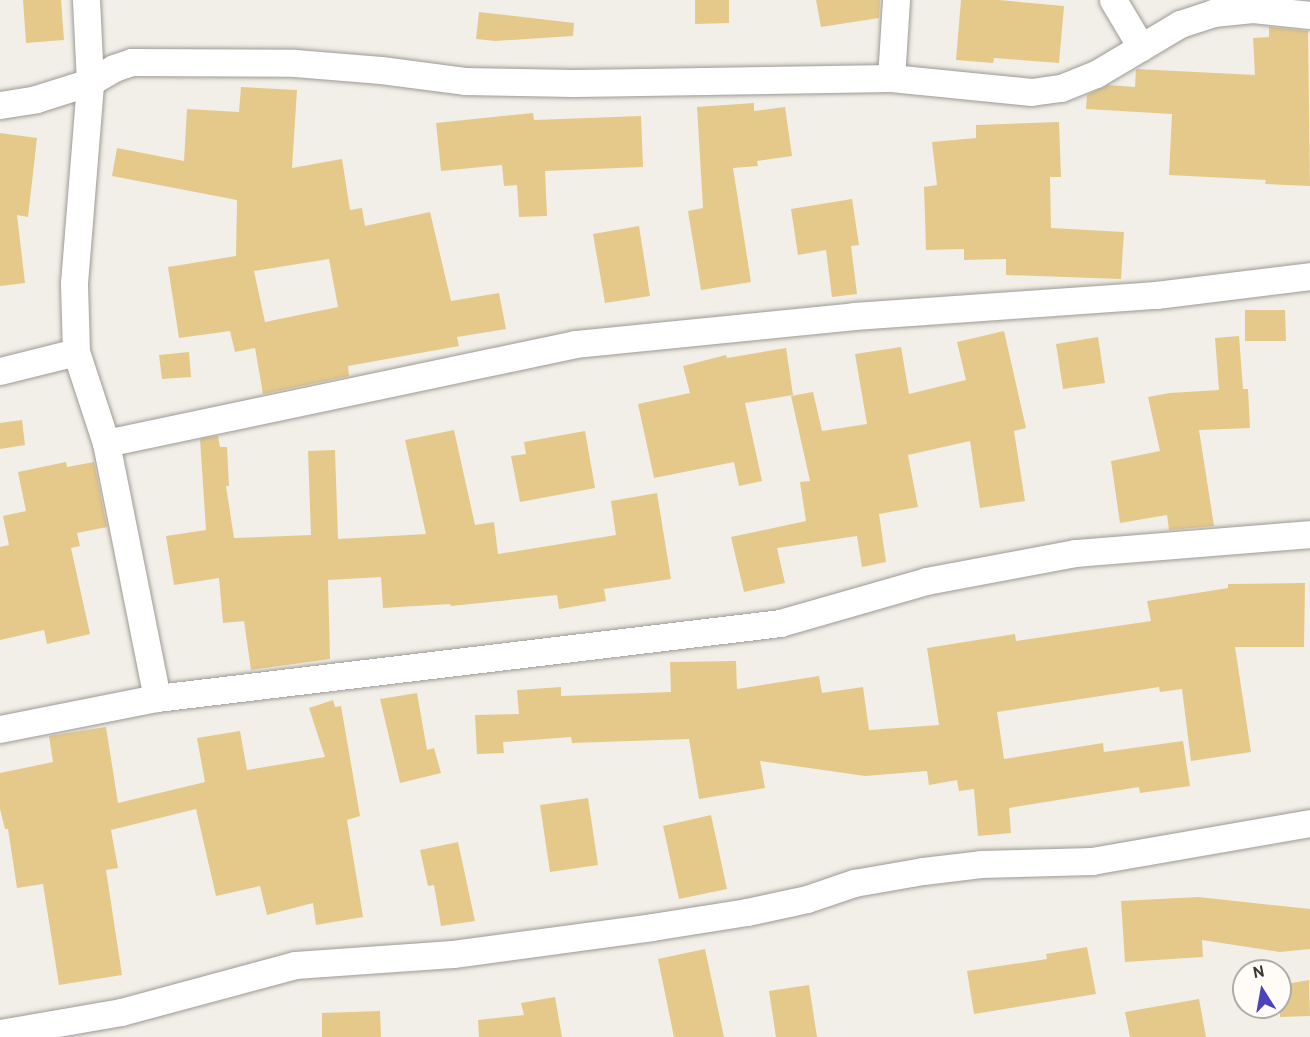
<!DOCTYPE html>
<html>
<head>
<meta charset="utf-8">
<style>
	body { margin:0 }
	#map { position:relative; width:1310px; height:1037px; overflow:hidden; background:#f2efe8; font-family:Overpass,sans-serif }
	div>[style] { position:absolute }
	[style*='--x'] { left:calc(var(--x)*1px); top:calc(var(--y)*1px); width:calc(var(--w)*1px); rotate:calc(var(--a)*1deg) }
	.building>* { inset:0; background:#e5c98b }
	.roads { filter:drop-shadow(0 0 2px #9d9a94) drop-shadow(0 0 2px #9d9a94) }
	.street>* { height:27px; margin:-13.5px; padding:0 13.5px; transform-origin:13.5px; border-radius:13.5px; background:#fff }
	span { translate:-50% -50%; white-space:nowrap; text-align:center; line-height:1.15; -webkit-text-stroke:6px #fffcf7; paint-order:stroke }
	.north { position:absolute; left:1232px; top:959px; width:60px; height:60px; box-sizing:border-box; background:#fffcf7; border:2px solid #afaca8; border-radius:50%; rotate:349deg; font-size:16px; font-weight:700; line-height:24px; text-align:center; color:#363532 }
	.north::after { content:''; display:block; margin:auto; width:21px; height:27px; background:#4b43b9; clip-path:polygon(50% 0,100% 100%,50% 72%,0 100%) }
</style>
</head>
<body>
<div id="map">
	<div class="building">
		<div style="clip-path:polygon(23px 0,61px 0,64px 40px,26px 43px)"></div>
		<div style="clip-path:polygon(695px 0,729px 0,729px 23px,695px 24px)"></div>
		<div style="clip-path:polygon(816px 0,880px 0,879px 18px,821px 27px)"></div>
		<div style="clip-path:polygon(961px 0,998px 0,1064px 6px,1059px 63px,994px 58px,993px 63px,956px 60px)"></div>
		<div style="clip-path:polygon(479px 12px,574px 23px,573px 36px,495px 41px,476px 39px)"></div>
		<div style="clip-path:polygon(1269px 27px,1308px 31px,1310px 186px,1265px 184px,1266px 180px,1169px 175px,1172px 114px,1086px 109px,1087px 95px,1108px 85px,1135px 87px,1136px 69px,1255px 75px,1253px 38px,1269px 37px)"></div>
		<div style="clip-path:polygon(evenodd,241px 87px,297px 90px,292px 168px,342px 159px,350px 210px,362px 208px,365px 226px,430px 212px,451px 301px,499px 293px,506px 329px,457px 337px,459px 346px,348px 366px,349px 376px,263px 394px,255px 348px,235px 352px,230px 331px,179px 338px,168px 267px,236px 256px,237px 200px,112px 176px,117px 148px,184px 161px,187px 109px,239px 112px,241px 87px,329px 259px,338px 307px,265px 322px,254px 271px,329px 259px)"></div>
		<div style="clip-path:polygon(754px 103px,754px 111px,785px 107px,792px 156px,757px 161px,758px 166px,733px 168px,751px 282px,701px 290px,688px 211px,703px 208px,697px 107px)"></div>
		<div style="clip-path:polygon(533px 113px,534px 120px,641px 116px,643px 167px,545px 171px,547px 216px,519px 217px,517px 185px,504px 186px,502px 165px,441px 171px,436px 123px)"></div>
		<div style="clip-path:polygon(1059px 122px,1061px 177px,1050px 177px,1051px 228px,1124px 232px,1121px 279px,1006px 275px,1006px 259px,964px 260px,964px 249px,926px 250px,924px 187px,937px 185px,932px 142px,976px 138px,976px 125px)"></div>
		<div style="clip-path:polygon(0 133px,37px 138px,28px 217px,17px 215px,25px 283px,0 286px)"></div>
		<div style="clip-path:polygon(852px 199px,859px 245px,851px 246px,857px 294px,832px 297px,826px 250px,798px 255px,791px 209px)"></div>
		<div style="clip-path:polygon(639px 226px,650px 296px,605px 303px,593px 234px)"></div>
		<div style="clip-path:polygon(1245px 310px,1285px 310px,1286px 341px,1245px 341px)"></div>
		<div style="clip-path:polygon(1004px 331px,1026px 428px,1014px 431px,1025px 501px,980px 508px,970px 441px,908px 455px,918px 507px,879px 514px,886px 562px,862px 567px,857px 536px,777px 548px,785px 583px,744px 592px,731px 537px,806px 521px,800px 482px,810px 481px,791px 396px,813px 392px,822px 431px,867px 424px,855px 354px,901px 347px,909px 394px,966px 380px,957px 342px)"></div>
		<div style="clip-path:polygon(1239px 336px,1243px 389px,1248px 389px,1250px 428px,1199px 430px,1214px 526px,1169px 530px,1167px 515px,1120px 523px,1111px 461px,1160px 451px,1148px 397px,1170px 393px,1219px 390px,1215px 338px)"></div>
		<div style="clip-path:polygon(1098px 337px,1105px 383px,1063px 389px,1056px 344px)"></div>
		<div style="clip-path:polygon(786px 348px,793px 395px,745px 403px,762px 481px,739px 486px,734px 462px,654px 478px,638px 404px,690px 393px,683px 366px,726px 355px,727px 358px)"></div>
		<div style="clip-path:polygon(189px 352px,191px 377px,162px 379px,159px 355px)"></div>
		<div style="clip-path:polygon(22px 420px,25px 445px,0 449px,0 423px)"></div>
		<div style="clip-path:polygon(454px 430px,475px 525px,494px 522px,498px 554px,616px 535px,611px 501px,657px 493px,671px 579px,604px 589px,606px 601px,559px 609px,557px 595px,451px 606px,450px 604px,383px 608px,381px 577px,328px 580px,330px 659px,251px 670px,244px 621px,223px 623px,219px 578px,174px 585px,166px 536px,206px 530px,200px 439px,218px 436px,220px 447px,227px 447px,229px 486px,226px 486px,234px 538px,311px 535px,308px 451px,335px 450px,338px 539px,426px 534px,405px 440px)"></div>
		<div style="clip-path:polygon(585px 431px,595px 488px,520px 502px,511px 456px,526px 454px,524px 442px)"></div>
		<div style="clip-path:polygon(66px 462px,67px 467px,94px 462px,107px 527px,77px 533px,80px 546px,71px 548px,90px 634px,47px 644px,44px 630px,0 640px,0 547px,9px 545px,3px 516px,26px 511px,18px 472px)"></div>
		<div style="clip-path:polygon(1305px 583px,1304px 647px,1235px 647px,1251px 752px,1191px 761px,1182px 689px,1160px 692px,1159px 687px,997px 712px,1004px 759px,1103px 743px,1104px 752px,1183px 741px,1190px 786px,1140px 793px,1139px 787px,1009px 808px,1011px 833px,978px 836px,974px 789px,959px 791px,957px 780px,929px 785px,927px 771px,865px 776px,760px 761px,765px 788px,699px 799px,689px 739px,572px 743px,571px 737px,503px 742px,504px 753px,477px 754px,475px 715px,519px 714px,517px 690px,561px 687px,561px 696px,671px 692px,670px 662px,736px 661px,737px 689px,819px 676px,822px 693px,863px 687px,869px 730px,939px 725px,927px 648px,1015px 634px,1016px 641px,1151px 621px,1147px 601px,1228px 588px,1228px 584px)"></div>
		<div style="clip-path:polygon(417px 693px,427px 750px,434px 748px,441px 773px,400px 783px,380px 699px)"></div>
		<div style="clip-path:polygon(333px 700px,335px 707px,341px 706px,360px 816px,347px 820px,363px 917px,316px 925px,313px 903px,267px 915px,260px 886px,216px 896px,196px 809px,111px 830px,118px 868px,106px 870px,122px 975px,59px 985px,43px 884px,17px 888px,8px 829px,5px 829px,0 809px,0 773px,53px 762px,49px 736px,106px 727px,118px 803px,205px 782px,197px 738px,240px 731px,247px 770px,325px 757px,309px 708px)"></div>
		<div style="clip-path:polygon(588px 798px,598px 865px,550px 872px,540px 805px)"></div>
		<div style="clip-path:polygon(711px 815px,727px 889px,679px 899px,663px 826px)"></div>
		<div style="clip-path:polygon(458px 842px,475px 921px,441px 926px,434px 885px,428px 886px,420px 850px)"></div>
		<div style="clip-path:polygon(1198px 897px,1310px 909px,1310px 949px,1280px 952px,1202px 940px,1203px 957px,1125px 962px,1121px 901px)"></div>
		<div style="clip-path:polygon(1087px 947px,1096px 994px,974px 1014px,967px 971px,1047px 959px,1046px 954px)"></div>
		<div style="clip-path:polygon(705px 949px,724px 1037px,674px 1037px,658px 959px)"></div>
		<div style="clip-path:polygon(1309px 980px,1310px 1016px,1280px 1017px,1280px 985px)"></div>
		<div style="clip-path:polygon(809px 985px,817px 1037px,776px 1037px,769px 991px)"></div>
		<div style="clip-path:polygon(555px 997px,562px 1037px,479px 1037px,478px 1020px,524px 1015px,521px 1003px)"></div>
		<div style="clip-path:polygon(1199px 999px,1206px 1037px,1130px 1037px,1125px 1012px)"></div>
		<div style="clip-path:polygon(380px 1011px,381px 1037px,322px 1037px,322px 1013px)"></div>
	</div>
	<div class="roads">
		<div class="street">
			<div style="--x:1113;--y:0;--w:55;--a:59.2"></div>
			<div style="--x:891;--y:78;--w:78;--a:-86.3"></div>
			<div style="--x:0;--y:105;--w:36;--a:-9"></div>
			<div style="--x:36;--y:99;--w:57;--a:-17.5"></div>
			<div style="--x:90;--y:82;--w:82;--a:-92.8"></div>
			<div style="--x:0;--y:371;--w:78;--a:-14"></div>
			<div style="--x:106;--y:443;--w:479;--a:-11.9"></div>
			<div style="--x:575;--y:344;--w:280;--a:-5.7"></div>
			<div style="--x:854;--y:316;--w:303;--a:-4"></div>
			<div style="--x:1156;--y:295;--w:155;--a:-7"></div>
			<div style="--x:157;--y:698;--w:260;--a:-101.3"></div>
			<div style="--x:106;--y:443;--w:96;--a:-108.2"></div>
			<div style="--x:76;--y:352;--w:69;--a:-91.7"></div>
			<div style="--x:74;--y:283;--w:202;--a:-85.4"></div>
			<div style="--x:90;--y:82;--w:28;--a:-30"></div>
			<div style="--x:114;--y:68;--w:18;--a:-19"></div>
			<div style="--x:131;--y:62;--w:164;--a:0.3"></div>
			<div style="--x:295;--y:63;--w:86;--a:4.7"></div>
			<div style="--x:381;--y:70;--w:84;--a:7.5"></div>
			<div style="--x:464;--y:81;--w:109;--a:1.1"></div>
			<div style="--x:573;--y:83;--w:318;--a:-0.9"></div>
			<div style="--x:891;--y:78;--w:141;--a:5.7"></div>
			<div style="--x:1031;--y:92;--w:30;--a:-8"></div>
			<div style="--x:1061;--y:88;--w:38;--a:-22"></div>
			<div style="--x:1096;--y:74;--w:98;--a:-30.8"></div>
			<div style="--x:1180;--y:24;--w:35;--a:-18"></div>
			<div style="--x:1213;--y:13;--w:40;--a:-5.7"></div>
			<div style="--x:1253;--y:9;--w:57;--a:6"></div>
			<div style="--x:0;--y:729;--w:160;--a:-11.2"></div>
			<div style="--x:157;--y:698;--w:627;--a:-6.86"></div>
			<div style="--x:780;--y:623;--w:152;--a:-16"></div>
			<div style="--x:926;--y:581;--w:152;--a:-10.6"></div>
			<div style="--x:1075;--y:553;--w:236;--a:-4.6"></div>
			<div style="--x:0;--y:1033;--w:123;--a:-9.8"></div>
			<div style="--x:121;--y:1012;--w:180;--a:-15.1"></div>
			<div style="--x:295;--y:965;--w:158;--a:-4"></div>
			<div style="--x:453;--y:954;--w:201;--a:-7.7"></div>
			<div style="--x:652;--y:927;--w:96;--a:-9"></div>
			<div style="--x:747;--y:912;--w:61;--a:-12.2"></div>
			<div style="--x:807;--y:899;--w:50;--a:-18.8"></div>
			<div style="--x:854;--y:883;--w:70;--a:-9.9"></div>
			<div style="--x:923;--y:871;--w:58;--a:-6.9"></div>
			<div style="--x:981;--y:864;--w:111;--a:-1.5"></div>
			<div style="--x:1092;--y:861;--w:221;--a:-9.9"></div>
		</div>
	</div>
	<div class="north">N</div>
</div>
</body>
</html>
